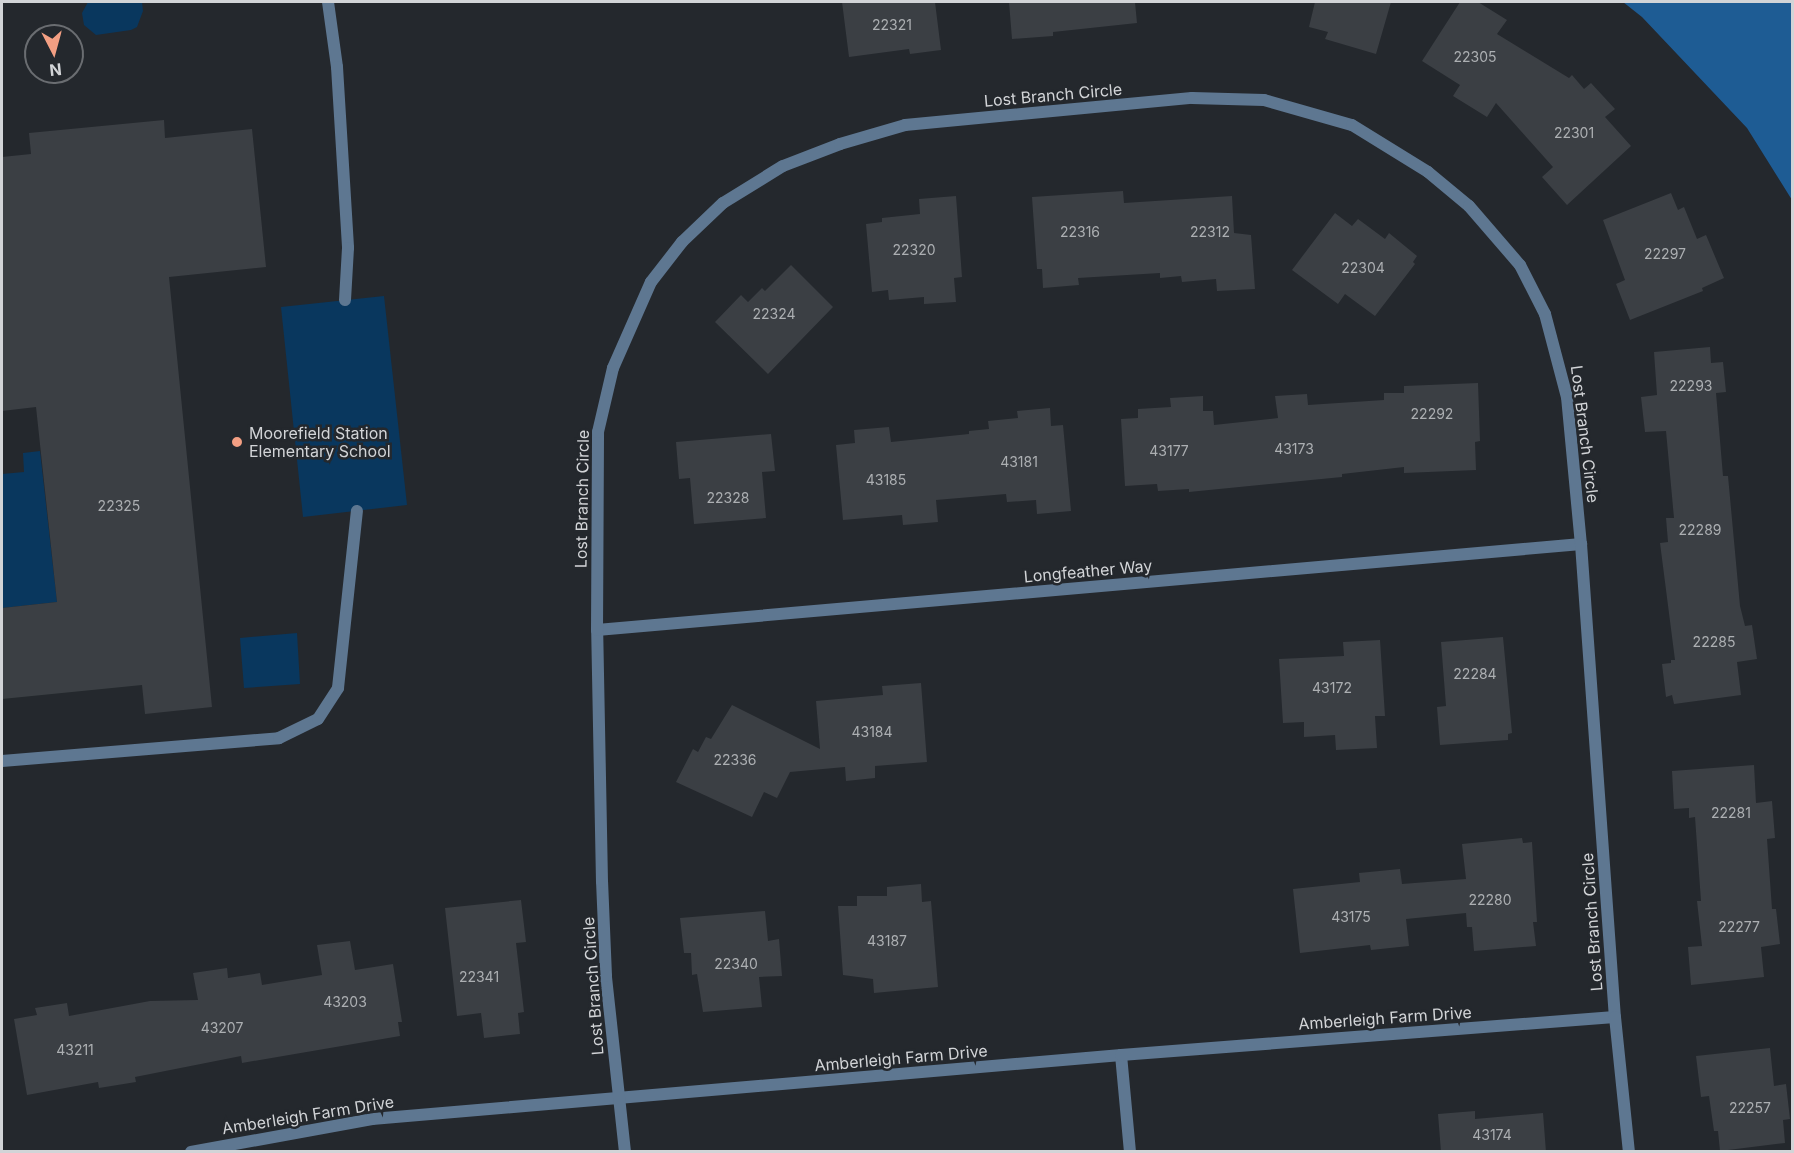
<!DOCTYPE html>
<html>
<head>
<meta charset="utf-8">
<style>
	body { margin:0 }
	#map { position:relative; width:1794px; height:1153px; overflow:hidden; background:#24282d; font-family:Inter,sans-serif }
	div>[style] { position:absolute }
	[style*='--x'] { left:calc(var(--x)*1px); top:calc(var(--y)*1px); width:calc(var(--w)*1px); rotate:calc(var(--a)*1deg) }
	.green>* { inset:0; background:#09375e }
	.forest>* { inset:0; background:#1e5c94 }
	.building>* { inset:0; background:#3b3f44 }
	.service>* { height:12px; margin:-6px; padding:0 6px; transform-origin:6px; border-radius:6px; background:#5e7791 }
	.minor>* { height:12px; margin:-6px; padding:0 6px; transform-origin:6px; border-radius:6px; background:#5e7791 }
	.dots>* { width:16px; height:16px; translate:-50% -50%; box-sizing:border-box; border:3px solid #24282d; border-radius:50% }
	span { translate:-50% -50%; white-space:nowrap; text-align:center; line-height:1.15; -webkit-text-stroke:5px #24282d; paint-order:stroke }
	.number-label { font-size:14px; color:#acafb2 }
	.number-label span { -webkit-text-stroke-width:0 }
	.street-label { font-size:16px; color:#d2d4d7 }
	.poi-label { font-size:16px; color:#d2d4d7 }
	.left { translate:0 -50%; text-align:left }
	.frame { position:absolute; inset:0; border:3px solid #d2d4d7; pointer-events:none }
	.north { position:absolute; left:24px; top:24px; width:60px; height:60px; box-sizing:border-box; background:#24282d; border:2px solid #6a6d71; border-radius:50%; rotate:174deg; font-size:16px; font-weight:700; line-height:24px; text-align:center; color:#d2d4d7 }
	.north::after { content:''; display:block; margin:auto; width:21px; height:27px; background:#f39f83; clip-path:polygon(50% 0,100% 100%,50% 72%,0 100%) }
</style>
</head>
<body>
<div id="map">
	<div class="green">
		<div style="clip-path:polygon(88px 2px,142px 2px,143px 11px,137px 27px,131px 30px,96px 35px,84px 25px,82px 13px)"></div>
		<div style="clip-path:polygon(384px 296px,407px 505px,303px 517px,281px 307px)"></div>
		<div style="clip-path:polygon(40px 451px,57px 602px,2px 608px,2px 474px,24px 472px,23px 453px)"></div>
		<div style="clip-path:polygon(297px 633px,300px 684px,244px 688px,240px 638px)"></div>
	</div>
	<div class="forest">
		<div style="clip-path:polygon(1623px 2px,1792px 2px,1792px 200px,1747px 128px,1642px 17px)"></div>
	</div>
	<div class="building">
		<div style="clip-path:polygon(842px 2px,935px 2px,941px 50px,910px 54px,909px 49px,849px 57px)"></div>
		<div style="clip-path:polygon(1009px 2px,1135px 2px,1137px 23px,1053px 32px,1053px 36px,1012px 39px)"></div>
		<div style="clip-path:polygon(1315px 2px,1391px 2px,1376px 54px,1325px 39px,1328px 32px,1309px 27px)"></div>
		<div style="clip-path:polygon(1460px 2px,1478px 2px,1507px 20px,1497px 34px,1569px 78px,1572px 75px,1584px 89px,1591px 83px,1615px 109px,1605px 117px,1631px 146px,1567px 205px,1542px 177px,1553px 167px,1496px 103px,1487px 117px,1453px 96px,1460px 85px,1422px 61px)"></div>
		<div style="clip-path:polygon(164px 120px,165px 138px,252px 129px,266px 267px,169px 277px,212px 707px,145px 714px,142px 685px,2px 699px,2px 608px,57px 602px,36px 407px,2px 411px,2px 157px,31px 154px,29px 133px)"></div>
		<div style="clip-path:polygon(1123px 191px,1124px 203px,1232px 196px,1234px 233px,1251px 235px,1255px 289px,1217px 291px,1216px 279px,1182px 282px,1181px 276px,1160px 278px,1160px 273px,1078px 278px,1079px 285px,1043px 288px,1042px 269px,1037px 269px,1032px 197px)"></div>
		<div style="clip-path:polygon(1671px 193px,1678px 210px,1684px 207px,1697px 239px,1706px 235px,1724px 278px,1702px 288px,1703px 291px,1630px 320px,1616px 284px,1625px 280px,1603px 220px)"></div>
		<div style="clip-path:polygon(956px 196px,962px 277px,954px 278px,956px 302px,924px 304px,924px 297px,889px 300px,888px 290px,872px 292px,866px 224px,882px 222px,882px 218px,920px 214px,919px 199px)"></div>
		<div style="clip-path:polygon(1335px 213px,1352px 226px,1358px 219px,1385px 239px,1389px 233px,1417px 256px,1413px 262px,1415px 264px,1375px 316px,1345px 294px,1338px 304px,1292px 270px)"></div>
		<div style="clip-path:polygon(791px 265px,833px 307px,768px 374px,715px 322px,741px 295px,748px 302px,762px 288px,765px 291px)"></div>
		<div style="clip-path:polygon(1710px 347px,1711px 363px,1723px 362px,1726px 392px,1716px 393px,1723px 476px,1728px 476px,1740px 606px,1745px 626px,1752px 625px,1757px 659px,1737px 662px,1741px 695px,1674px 704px,1672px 695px,1666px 697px,1662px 664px,1671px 663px,1671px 660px,1675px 660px,1660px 543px,1668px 542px,1666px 518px,1674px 518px,1666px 431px,1645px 432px,1641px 397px,1657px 395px,1654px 352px)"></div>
		<div style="clip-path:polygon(1478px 383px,1480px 441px,1475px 442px,1476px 470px,1404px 473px,1404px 467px,1342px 474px,1342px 477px,1189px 492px,1189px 489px,1158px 491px,1157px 484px,1125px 486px,1121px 419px,1138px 418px,1138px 409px,1171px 407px,1170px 398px,1203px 396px,1203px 411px,1213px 411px,1214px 425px,1278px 418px,1275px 396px,1307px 394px,1308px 405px,1384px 400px,1384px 393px,1404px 393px,1404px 386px)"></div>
		<div style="clip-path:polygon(1050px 408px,1051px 426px,1063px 425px,1071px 511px,1037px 514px,1036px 500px,1007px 502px,1006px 494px,936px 500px,938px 522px,903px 525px,902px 515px,843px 520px,836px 445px,855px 443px,854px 430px,889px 427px,891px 442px,969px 434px,969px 431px,989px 429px,988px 421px,1018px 418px,1017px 411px)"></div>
		<div style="clip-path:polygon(771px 434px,775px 471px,762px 472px,766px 518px,694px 524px,690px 478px,679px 479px,676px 442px)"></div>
		<div style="clip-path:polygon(1503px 637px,1512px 733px,1508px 734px,1508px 740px,1440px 745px,1437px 707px,1446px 706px,1441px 642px)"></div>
		<div style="clip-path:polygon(1380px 640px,1385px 716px,1375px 716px,1377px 748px,1336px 750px,1335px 735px,1304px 737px,1304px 722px,1283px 723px,1279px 659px,1344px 656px,1343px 642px)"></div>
		<div style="clip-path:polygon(921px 683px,927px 762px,875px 766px,875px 778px,846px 781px,845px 767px,790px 772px,777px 798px,764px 792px,752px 817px,676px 782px,693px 749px,698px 752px,706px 737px,711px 739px,732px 705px,820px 749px,816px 701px,883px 695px,882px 686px)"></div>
		<div style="clip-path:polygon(1754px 765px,1756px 803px,1772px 801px,1775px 838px,1767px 839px,1772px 909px,1776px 909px,1780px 944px,1761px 947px,1764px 977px,1691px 985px,1688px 947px,1702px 946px,1697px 901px,1701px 901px,1695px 817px,1689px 818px,1689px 808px,1674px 809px,1672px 771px)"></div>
		<div style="clip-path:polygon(1522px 838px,1523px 843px,1532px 842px,1537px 922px,1533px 922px,1536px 946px,1474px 951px,1472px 927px,1467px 927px,1466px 913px,1406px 919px,1409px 946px,1371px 950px,1370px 945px,1300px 953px,1293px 889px,1360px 882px,1359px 873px,1400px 869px,1402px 884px,1466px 879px,1462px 844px)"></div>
		<div style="clip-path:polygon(921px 884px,922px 902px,931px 901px,938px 987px,874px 993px,873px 979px,843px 975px,838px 906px,857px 906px,857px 896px,887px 896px,887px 887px)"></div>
		<div style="clip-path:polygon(521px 900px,526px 942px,516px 943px,524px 1012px,518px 1013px,520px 1034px,484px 1038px,481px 1013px,457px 1016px,445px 908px)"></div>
		<div style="clip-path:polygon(765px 911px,768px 941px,779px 939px,782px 976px,759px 977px,762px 1007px,703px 1012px,697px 974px,692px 975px,691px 953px,684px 953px,680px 918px)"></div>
		<div style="clip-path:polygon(350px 941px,355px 970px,393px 964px,402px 1022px,398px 1022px,400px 1036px,242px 1063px,241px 1056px,135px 1077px,136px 1082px,99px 1088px,98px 1082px,27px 1095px,14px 1019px,37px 1015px,35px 1008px,67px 1003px,69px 1016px,150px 1001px,198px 1000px,193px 973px,227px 968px,228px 978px,260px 973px,262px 985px,322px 975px,317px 945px)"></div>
		<div style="clip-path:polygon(1770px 1048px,1774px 1086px,1786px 1084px,1790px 1119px,1783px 1120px,1785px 1143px,1720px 1151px,1718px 1131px,1714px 1131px,1709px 1096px,1701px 1097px,1696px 1056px)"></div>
		<div style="clip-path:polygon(1475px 1111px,1475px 1119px,1543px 1113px,1546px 1152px,1441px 1152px,1438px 1114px)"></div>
	</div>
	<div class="service">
		<div style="--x:328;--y:2;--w:66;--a:82.1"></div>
		<div style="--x:337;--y:67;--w:181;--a:86.5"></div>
		<div style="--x:348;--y:248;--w:52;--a:93.3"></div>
		<div style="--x:2;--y:761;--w:278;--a:-4.7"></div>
		<div style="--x:279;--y:738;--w:43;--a:-26"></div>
		<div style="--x:318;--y:719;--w:37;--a:-57"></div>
		<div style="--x:338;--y:688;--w:178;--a:-83.9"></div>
	</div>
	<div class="minor">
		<div style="--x:597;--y:630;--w:988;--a:-4.99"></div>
		<div style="--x:1121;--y:1055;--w:97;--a:84.7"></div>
		<div style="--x:191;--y:1152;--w:184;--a:-10.3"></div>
		<div style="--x:372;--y:1119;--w:752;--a:-4.88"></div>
		<div style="--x:1121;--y:1055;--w:495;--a:-4.4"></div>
		<div style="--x:625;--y:1152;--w:177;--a:-96.2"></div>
		<div style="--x:606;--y:976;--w:94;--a:-92.4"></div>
		<div style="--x:602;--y:882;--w:252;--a:-91.1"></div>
		<div style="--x:597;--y:630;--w:198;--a:-89.7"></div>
		<div style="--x:598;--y:432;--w:66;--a:-76.8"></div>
		<div style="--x:613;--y:368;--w:94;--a:-66.2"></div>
		<div style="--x:651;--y:282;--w:51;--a:-52.2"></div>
		<div style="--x:682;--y:242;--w:57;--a:-43.6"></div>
		<div style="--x:723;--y:203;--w:70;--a:-31.7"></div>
		<div style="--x:783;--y:166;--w:61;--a:-21.1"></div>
		<div style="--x:840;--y:144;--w:68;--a:-16.3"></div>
		<div style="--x:905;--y:125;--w:288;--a:-5.4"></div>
		<div style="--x:1192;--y:98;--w:72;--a:1.6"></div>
		<div style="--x:1264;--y:100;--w:91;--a:15.9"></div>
		<div style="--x:1352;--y:125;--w:89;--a:31.7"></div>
		<div style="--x:1428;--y:172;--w:53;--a:39.7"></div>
		<div style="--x:1469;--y:206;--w:78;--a:49.2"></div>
		<div style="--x:1520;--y:265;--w:55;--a:63"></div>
		<div style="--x:1545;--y:314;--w:86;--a:75.2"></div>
		<div style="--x:1567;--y:397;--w:148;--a:84.6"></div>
		<div style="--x:1581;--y:544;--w:474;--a:85.9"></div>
		<div style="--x:1615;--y:1017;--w:136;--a:84.1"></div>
	</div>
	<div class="dots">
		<div style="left:237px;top:442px;background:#f39f83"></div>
	</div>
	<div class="number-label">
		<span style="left:892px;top:25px">22321</span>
		<span style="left:1475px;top:57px">22305</span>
		<span style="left:1574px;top:133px">22301</span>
		<span style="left:1080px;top:232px">22316</span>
		<span style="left:1210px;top:232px">22312</span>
		<span style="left:914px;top:250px">22320</span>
		<span style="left:1665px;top:254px">22297</span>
		<span style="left:1363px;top:268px">22304</span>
		<span style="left:774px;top:314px">22324</span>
		<span style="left:1691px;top:386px">22293</span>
		<span style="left:1432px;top:414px">22292</span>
		<span style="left:1294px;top:449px">43173</span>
		<span style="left:1169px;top:451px">43177</span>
		<span style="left:1019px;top:462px">43181</span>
		<span style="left:886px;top:480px">43185</span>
		<span style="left:728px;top:498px">22328</span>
		<span style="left:119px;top:506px">22325</span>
		<span style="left:1700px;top:530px">22289</span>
		<span style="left:1714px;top:642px">22285</span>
		<span style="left:1475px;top:674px">22284</span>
		<span style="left:1332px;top:688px">43172</span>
		<span style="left:872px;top:732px">43184</span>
		<span style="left:735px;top:760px">22336</span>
		<span style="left:1731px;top:813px">22281</span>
		<span style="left:1490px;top:900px">22280</span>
		<span style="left:1351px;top:917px">43175</span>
		<span style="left:1739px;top:927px">22277</span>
		<span style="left:887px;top:941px">43187</span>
		<span style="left:736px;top:964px">22340</span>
		<span style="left:479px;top:977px">22341</span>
		<span style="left:345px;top:1002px">43203</span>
		<span style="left:222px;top:1028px">43207</span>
		<span style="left:75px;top:1050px">43211</span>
		<span style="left:1750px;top:1108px">22257</span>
		<span style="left:1492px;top:1135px">43174</span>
	</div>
	<div class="street-label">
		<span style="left:1053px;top:95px;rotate:-5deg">Lost Branch Circle</span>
		<span style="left:1585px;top:434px;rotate:83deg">Lost Branch Circle</span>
		<span style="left:582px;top:499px;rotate:-89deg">Lost Branch Circle</span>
		<span style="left:1088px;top:571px;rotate:-5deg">Longfeather Way</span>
		<span style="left:1592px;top:922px;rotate:-94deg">Lost Branch Circle</span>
		<span style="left:593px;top:986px;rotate:-94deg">Lost Branch Circle</span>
		<span style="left:1385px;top:1018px;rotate:-4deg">Amberleigh Farm Drive</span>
		<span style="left:901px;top:1058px;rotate:-5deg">Amberleigh Farm Drive</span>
		<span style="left:308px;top:1115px;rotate:-9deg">Amberleigh Farm Drive</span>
	</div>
	<div class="poi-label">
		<span class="left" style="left:249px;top:442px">Moorefield Station<br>Elementary School</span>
	</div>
	<div class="frame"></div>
	<div class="north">N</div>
</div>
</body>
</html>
